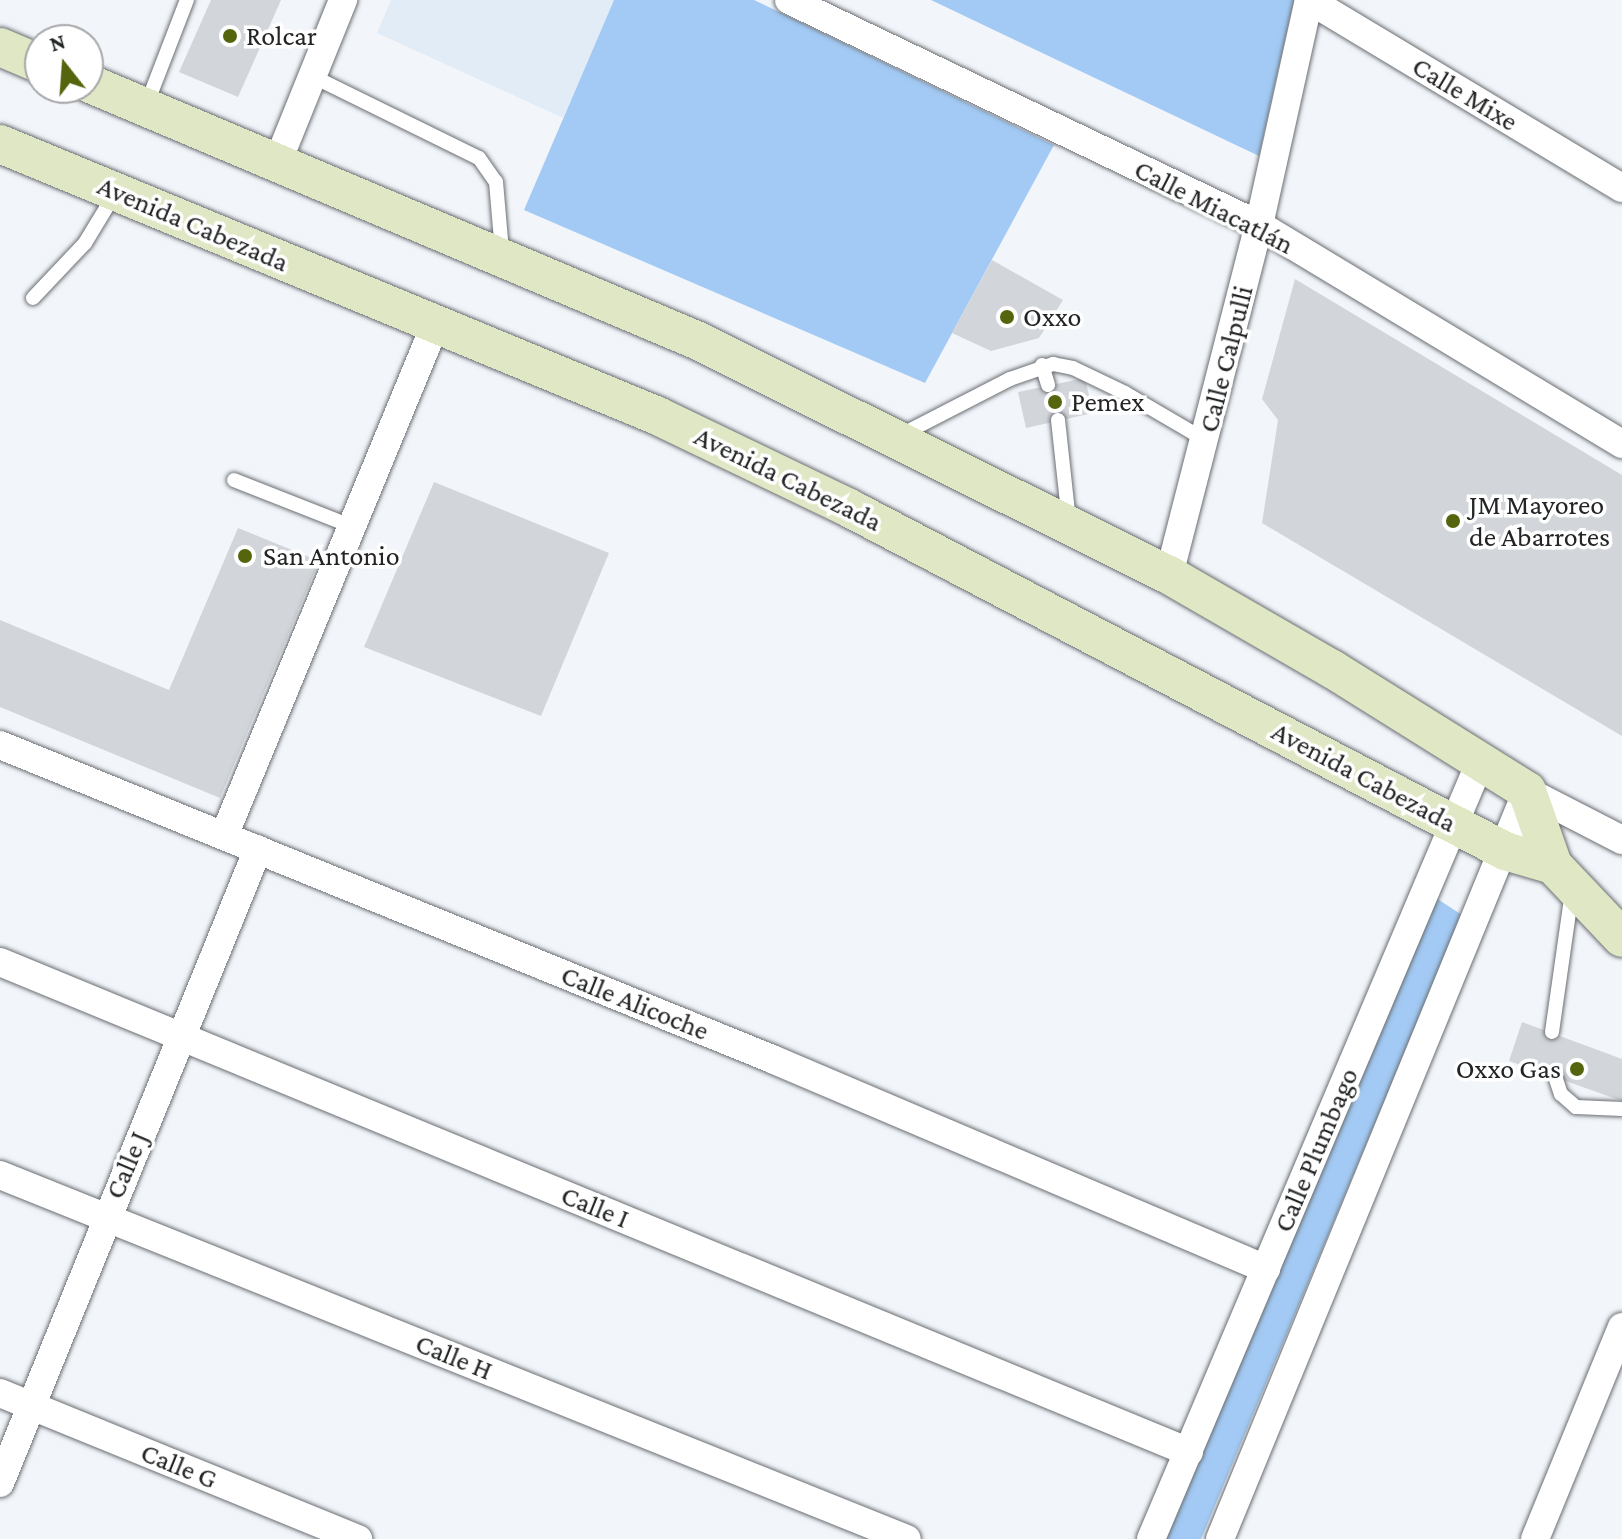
<!DOCTYPE html>
<html>
<head>
<meta charset="utf-8">
<style>
	body { margin:0 }
	#map { position:relative; width:1622px; height:1539px; overflow:hidden; background:#f2f6fb; font-family:"Crimson Pro",serif }
	div>[style] { position:absolute }
	[style*='--x'] { left:calc(var(--x)*1px); top:calc(var(--y)*1px); width:calc(var(--w)*1px); rotate:calc(var(--a)*1deg) }
	.built>* { inset:0; background:#e2ecf7 }
	.green>* { inset:0; background:#a3caf4 }
	.building>* { inset:0; background:#d2d6db }
	.roads { filter:drop-shadow(0 0 2px #6a6e72) drop-shadow(0 0 2px #6a6e72) }
	.service>* { height:14px; margin:-7px; padding:0 7px; transform-origin:7px; border-radius:7px; background:#fff }
	.minor>* { height:28px; margin:-14px; padding:0 14px; transform-origin:14px; border-radius:14px; background:#fff }
	.secondary>* { height:38px; margin:-19px; padding:0 19px; transform-origin:19px; border-radius:19px; background:#e0e7c4 }
	.dots>* { width:22px; height:22px; translate:-50% -50%; box-sizing:border-box; border:4px solid #fff; border-radius:50% }
	span { translate:-50% -50%; white-space:nowrap; text-align:center; line-height:1.15; -webkit-text-stroke:7px #fff; paint-order:stroke }
	.poi-label { font-size:28px; color:#222425 }
	.left { translate:0 -50%; text-align:left }
	.right { translate:-100% -50%; text-align:right }
	.street-label { font-size:28px; color:#222425 }
	.north { position:absolute; left:24px; top:24px; width:80px; height:80px; box-sizing:border-box; background:#fff; border:2px solid #a7a7a8; border-radius:50%; rotate:343deg; font-size:22px; font-weight:700; line-height:32px; text-align:center; color:#222425 }
	.north::after { content:''; display:block; margin:auto; width:28px; height:36px; background:#55650e; clip-path:polygon(50% 0,100% 100%,50% 72%,0 100%) }
</style>
</head>
<body>
<div id="map">
	<div class="built">
		<div style="clip-path:polygon(391px 0,614px 0,563px 118px,377px 33px)"></div>
	</div>
	<div class="green">
		<div style="clip-path:polygon(614px 0,754px 0,1054px 145px,925px 383px,524px 210px)"></div>
		<div style="clip-path:polygon(931px 0,1294px 0,1259px 156px)"></div>
		<div style="clip-path:polygon(1436px 898px,1462px 915px,1201px 1539px,1165px 1539px)"></div>
	</div>
	<div class="building">
		<div style="clip-path:polygon(211px 0,281px 0,238px 97px,179px 72px)"></div>
		<div style="clip-path:polygon(992px 260px,1063px 300px,1039px 338px,991px 351px,952px 333px)"></div>
		<div style="clip-path:polygon(1295px 279px,1622px 475px,1622px 736px,1262px 523px,1278px 420px,1262px 399px)"></div>
		<div style="clip-path:polygon(1085px 378px,1093px 413px,1026px 428px,1018px 392px)"></div>
		<div style="clip-path:polygon(434px 482px,609px 553px,541px 716px,364px 647px)"></div>
		<div style="clip-path:polygon(238px 528px,319px 561px,220px 798px,0 707px,0 620px,169px 690px)"></div>
		<div style="clip-path:polygon(1522px 1022px,1622px 1059px,1622px 1101px,1509px 1061px)"></div>
	</div>
	<div class="roads">
		<div class="service">
			<div style="--x:312;--y:76;--w:186;--a:26.2"></div>
			<div style="--x:479;--y:158;--w:29;--a:55"></div>
			<div style="--x:496;--y:182;--w:70;--a:85.1"></div>
			<div style="--x:146;--y:106;--w:114;--a:-68.9"></div>
			<div style="--x:33;--y:298;--w:76;--a:-46.6"></div>
			<div style="--x:85;--y:243;--w:60;--a:-58.7"></div>
			<div style="--x:1042;--y:365;--w:21;--a:73"></div>
			<div style="--x:1058;--y:420;--w:103;--a:83.8"></div>
			<div style="--x:901;--y:435;--w:123;--a:-27.2"></div>
			<div style="--x:1010;--y:379;--w:46;--a:-19.2"></div>
			<div style="--x:1053;--y:364;--w:20;--a:11"></div>
			<div style="--x:1073;--y:368;--w:58;--a:25.7"></div>
			<div style="--x:1125;--y:393;--w:93;--a:30.4"></div>
			<div style="--x:234;--y:480;--w:126;--a:21.5"></div>
			<div style="--x:1552;--y:1032;--w:141;--a:-81.9"></div>
			<div style="--x:1555;--y:1076;--w:19;--a:72"></div>
			<div style="--x:1561;--y:1094;--w:20;--a:41"></div>
			<div style="--x:1576;--y:1107;--w:46;--a:2.5"></div>
		</div>
		<div class="minor">
			<div style="--x:789;--y:0;--w:521;--a:25.58"></div>
			<div style="--x:1259;--y:225;--w:424;--a:31.1"></div>
			<div style="--x:1309;--y:0;--w:365;--a:31"></div>
			<div style="--x:278;--y:161;--w:174;--a:-68"></div>
			<div style="--x:1169;--y:575;--w:361;--a:-75.6"></div>
			<div style="--x:1259;--y:225;--w:230;--a:-77.5"></div>
			<div style="--x:0;--y:745;--w:833;--a:22.13"></div>
			<div style="--x:772;--y:1059;--w:537;--a:23.03"></div>
			<div style="--x:224;--y:836;--w:553;--a:-67.56"></div>
			<div style="--x:0;--y:962;--w:1286;--a:22.4"></div>
			<div style="--x:0;--y:1175;--w:977;--a:21.87"></div>
			<div style="--x:0;--y:1393;--w:387;--a:22.2"></div>
			<div style="--x:0;--y:1483;--w:684;--a:-67.86"></div>
			<div style="--x:1151;--y:1539;--w:846;--a:-67.04"></div>
			<div style="--x:1220;--y:1539;--w:809;--a:-67.69"></div>
			<div style="--x:1527;--y:791;--w:107;--a:27.3"></div>
			<div style="--x:1535;--y:1539;--w:229;--a:-67.7"></div>
		</div>
		<div class="secondary">
			<div style="--x:0;--y:47;--w:43;--a:23"></div>
			<div style="--x:88;--y:83;--w:660;--a:22.91"></div>
			<div style="--x:696;--y:340;--w:528;--a:26.42"></div>
			<div style="--x:1169;--y:575;--w:188;--a:30"></div>
			<div style="--x:1332;--y:669;--w:230;--a:32"></div>
			<div style="--x:1527;--y:791;--w:78;--a:70.6"></div>
			<div style="--x:1553;--y:865;--w:100;--a:46.6"></div>
			<div style="--x:0;--y:144;--w:712;--a:22.46"></div>
			<div style="--x:658;--y:416;--w:212;--a:25.7"></div>
			<div style="--x:849;--y:508;--w:740;--a:27.6"></div>
			<div style="--x:1505;--y:851;--w:50;--a:16.3"></div>
		</div>
	</div>
	<div class="dots">
		<div style="left:230px;top:36px;background:#55650e"></div>
		<div style="left:1007px;top:317px;background:#55650e"></div>
		<div style="left:1055px;top:402px;background:#55650e"></div>
		<div style="left:1453px;top:521px;background:#55650e"></div>
		<div style="left:245px;top:556px;background:#55650e"></div>
		<div style="left:1577px;top:1069px;background:#55650e"></div>
	</div>
	<div class="poi-label">
		<span class="left" style="left:246px;top:36px">Rolcar</span>
		<span class="left" style="left:1023px;top:317px">Oxxo</span>
		<span class="left" style="left:1071px;top:402px">Pemex</span>
		<span class="left" style="left:1469px;top:521px">JM Mayoreo<br>de Abarrotes</span>
		<span class="left" style="left:263px;top:556px">San Antonio</span>
		<span class="right" style="left:1561px;top:1069px">Oxxo Gas</span>
	</div>
	<div class="street-label">
		<span style="left:1465px;top:94px;rotate:31deg">Calle Mixe</span>
		<span style="left:1214px;top:207px;rotate:27deg">Calle Miacatlán</span>
		<span style="left:193px;top:224px;rotate:23deg">Avenida Cabezada</span>
		<span style="left:1226px;top:359px;rotate:-76deg">Calle Calpulli</span>
		<span style="left:788px;top:479px;rotate:26deg">Avenida Cabezada</span>
		<span style="left:1364px;top:777px;rotate:28deg">Avenida Cabezada</span>
		<span style="left:635px;top:1003px;rotate:22deg">Calle Alicoche</span>
		<span style="left:1316px;top:1150px;rotate:-67deg">Calle Plumbago</span>
		<span style="left:127px;top:1165px;rotate:-67deg">Calle J</span>
		<span style="left:595px;top:1207px;rotate:22deg">Calle I</span>
		<span style="left:454px;top:1357px;rotate:22deg">Calle H</span>
		<span style="left:179px;top:1466px;rotate:22deg">Calle G</span>
	</div>
	<div class="north">N</div>
</div>
</body>
</html>
